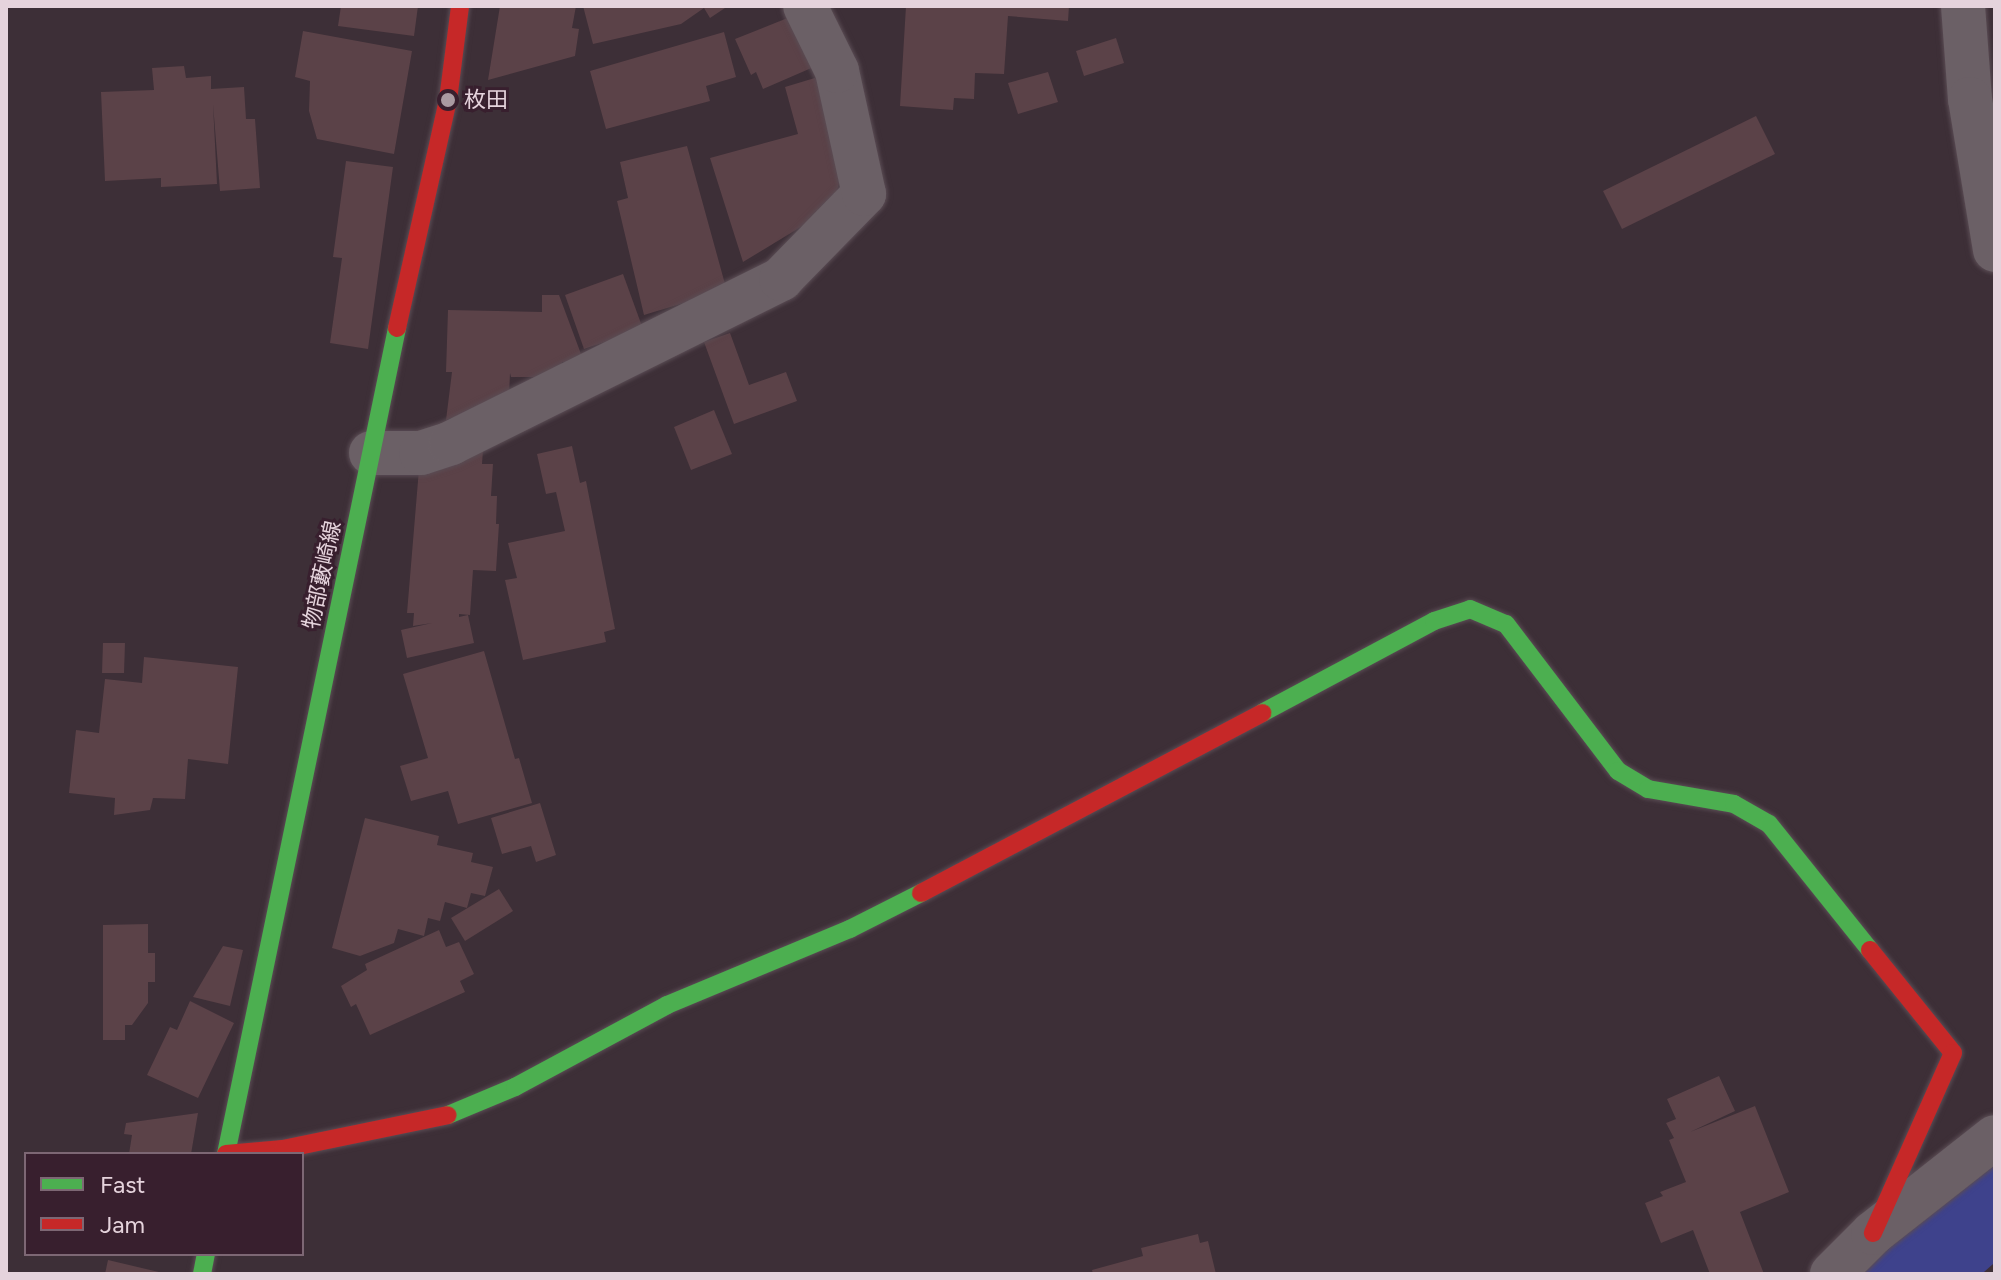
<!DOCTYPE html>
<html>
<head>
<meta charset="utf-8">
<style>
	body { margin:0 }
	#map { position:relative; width:2001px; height:1280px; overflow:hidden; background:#3d2f37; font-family:Figtree,"Noto Sans JP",sans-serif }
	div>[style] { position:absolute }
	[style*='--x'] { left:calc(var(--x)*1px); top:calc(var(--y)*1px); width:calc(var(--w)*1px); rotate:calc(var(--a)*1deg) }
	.river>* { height:92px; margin:-46px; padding:0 46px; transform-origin:46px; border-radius:46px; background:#3e428c }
	.building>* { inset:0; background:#5b4248 }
	.roads { filter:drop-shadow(0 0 2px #5a4c54) drop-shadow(0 0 2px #5a4c54) }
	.street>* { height:44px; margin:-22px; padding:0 22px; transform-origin:22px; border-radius:22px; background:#6b6066 }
	.fast>* { height:18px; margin:-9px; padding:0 9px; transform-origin:9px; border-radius:9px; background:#4caf50 }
	.jam>* { height:18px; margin:-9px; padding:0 9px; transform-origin:9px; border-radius:9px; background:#c62828 }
	.dots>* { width:22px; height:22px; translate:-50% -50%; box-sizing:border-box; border:4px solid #381f2e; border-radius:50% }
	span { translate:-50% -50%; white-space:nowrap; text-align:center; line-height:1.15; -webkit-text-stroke:6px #381f2e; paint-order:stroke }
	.poi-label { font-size:22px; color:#e5d3dc }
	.left { translate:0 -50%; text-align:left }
	.street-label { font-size:22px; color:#e5d3dc }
	.frame { position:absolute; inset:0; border:8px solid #e5d3dc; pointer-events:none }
	.legend { position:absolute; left:24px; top:1152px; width:280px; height:104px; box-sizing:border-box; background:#381f2e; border:2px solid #7d6774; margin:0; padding:10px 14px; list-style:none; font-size:24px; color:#e5d3dc }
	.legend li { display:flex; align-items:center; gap:16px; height:40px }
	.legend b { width:40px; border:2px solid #7d6774 }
</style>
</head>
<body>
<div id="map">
	<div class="river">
		<div style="--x:1912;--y:1274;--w:111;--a:-41.3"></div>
	</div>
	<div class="building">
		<div style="clip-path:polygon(341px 6px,418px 6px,414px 36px,338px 26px)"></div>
		<div style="clip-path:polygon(500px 6px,576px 6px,572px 28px,579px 29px,575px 56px,488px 80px)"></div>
		<div style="clip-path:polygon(583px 6px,728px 6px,710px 18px,704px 8px,681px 24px,593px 44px)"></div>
		<div style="clip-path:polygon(906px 6px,1069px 6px,1068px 21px,1008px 16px,1004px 74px,975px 73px,974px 99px,954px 98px,953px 110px,900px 106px)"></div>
		<div style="clip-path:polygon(795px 15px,816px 66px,763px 89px,756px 72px,751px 75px,735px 39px)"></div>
		<div style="clip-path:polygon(303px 31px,412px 51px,394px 154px,317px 139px,309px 111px,310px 81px,295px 77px)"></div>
		<div style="clip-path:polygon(724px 32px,736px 77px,706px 86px,710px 101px,606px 129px,590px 71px)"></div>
		<div style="clip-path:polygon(1116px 38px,1124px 63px,1084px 76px,1076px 51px)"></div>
		<div style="clip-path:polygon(184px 66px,186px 78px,211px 76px,211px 89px,244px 87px,246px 119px,255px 119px,260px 188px,220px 191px,213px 104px,217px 184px,161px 187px,161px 178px,105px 181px,101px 92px,154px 90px,152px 68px)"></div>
		<div style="clip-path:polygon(1048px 72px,1058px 102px,1018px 114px,1008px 83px)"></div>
		<div style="clip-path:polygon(818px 77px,843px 167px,836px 195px,809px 222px,743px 262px,710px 158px,798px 134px,785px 87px)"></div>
		<div style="clip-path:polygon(1756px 116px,1775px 154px,1622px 229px,1603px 191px)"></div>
		<div style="clip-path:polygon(687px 146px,725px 284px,697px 299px,644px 315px,617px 201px,628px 198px,620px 162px)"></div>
		<div style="clip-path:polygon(346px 161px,393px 167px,368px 349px,330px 343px,342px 258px,333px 257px)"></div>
		<div style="clip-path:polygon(623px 274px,643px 329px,584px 349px,565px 295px)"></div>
		<div style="clip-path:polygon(542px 295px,559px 295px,584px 362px,562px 362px,561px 371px,549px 377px,511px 377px,510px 373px,509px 396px,446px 420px,452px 372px,446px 372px,448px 310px,542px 312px)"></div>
		<div style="clip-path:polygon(730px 333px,749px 385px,786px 372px,797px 401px,734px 424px,704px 342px)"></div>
		<div style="clip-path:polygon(714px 410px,732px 454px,691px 470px,674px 427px)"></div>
		<div style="clip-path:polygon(572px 446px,580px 483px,586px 481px,615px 629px,604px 632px,606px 642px,523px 660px,505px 580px,517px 578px,508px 543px,565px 531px,556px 492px,546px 494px,537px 454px)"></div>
		<div style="clip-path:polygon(483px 450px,482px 464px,493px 464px,491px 496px,497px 496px,496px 524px,499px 524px,496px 571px,473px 570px,470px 615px,459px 614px,459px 617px,468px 615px,474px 643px,407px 658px,401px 630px,432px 623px,413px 626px,414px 613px,407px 613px,419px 469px)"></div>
		<div style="clip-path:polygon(103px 643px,125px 643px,124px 673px,102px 673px)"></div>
		<div style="clip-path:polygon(484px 651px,515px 759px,519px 758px,532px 803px,458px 824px,448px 791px,411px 801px,400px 766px,428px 758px,403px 674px)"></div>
		<div style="clip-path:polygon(144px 657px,238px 667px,228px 764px,188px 759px,185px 799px,153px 798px,150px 810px,114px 815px,115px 798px,69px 793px,76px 730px,99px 733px,105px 679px,142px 683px)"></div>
		<div style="clip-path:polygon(540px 803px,556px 855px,536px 862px,531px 846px,502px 854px,491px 818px)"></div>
		<div style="clip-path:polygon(365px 818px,439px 836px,437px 845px,473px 853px,471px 862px,493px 867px,485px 896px,471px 893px,467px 908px,445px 902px,440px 921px,428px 918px,424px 936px,398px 929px,394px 943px,360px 956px,332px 948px)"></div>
		<div style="clip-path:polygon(499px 889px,513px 911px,465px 941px,451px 918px)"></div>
		<div style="clip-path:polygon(148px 924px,148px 953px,155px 953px,155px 982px,148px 982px,148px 1003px,132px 1025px,125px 1025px,125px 1040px,103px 1040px,103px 925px)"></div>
		<div style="clip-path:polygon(439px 930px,446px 947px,459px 942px,474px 974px,460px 981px,465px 992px,370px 1035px,356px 1004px,351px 1007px,341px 986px,367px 970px,365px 964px)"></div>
		<div style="clip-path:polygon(223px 946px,243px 950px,230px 1006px,193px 997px)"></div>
		<div style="clip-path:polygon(190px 1001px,234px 1023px,198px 1098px,147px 1075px,170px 1027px,177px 1030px)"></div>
		<div style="clip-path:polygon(1719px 1076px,1735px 1111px,1690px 1132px,1755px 1106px,1789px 1192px,1740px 1212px,1764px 1274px,1710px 1274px,1693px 1230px,1661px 1243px,1645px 1203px,1663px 1196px,1660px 1192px,1686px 1182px,1669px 1140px,1674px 1138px,1666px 1123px,1676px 1119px,1667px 1099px)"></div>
		<div style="clip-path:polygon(198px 1113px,191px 1154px,129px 1154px,132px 1135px,124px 1134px,126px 1123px)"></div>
		<div style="clip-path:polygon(1198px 1234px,1200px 1243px,1208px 1241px,1216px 1274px,1093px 1274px,1092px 1270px,1143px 1256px,1141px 1248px)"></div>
		<div style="clip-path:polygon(108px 1260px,163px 1273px,163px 1274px,105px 1274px)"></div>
	</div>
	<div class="roads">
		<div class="street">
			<div style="--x:1963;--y:6;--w:93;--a:85.7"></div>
			<div style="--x:1970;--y:99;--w:153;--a:80.6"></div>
			<div style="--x:371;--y:453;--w:50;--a:0"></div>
			<div style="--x:421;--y:453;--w:32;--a:-18"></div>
			<div style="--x:451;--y:443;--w:369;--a:-26.4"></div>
			<div style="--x:781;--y:279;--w:119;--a:-45.7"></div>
			<div style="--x:864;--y:194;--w:126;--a:-102.4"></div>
			<div style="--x:837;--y:71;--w:72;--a:-116.2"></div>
			<div style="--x:1832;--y:1274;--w:58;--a:-45"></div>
			<div style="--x:1873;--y:1233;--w:155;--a:-38.2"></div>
		</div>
		<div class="fast">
			<div style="--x:1262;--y:713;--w:195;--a:-28.1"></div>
			<div style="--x:1434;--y:621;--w:38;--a:-18"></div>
			<div style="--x:1470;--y:609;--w:39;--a:23"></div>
			<div style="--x:1506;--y:624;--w:185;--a:52.7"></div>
			<div style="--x:1618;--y:771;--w:35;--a:31"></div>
			<div style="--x:1648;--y:789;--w:87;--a:9.9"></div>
			<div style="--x:1734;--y:804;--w:40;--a:29.7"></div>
			<div style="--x:1769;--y:824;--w:161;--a:51.3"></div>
			<div style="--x:448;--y:1115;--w:73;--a:-22.7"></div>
			<div style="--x:515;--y:1087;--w:173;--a:-28.3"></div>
			<div style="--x:667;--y:1005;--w:198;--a:-22.6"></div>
			<div style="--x:850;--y:929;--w:80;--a:-26.9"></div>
			<div style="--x:226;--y:1154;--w:844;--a:-78.3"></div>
			<div style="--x:202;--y:1274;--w:20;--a:-79"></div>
		</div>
		<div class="jam">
			<div style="--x:397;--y:328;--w:234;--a:-77.4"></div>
			<div style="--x:448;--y:100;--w:95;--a:-82.7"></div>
			<div style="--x:921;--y:893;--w:386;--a:-27.8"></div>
			<div style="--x:1870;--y:950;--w:132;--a:51.1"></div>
			<div style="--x:1953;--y:1053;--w:197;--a:114"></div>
			<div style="--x:226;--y:1154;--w:57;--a:-5"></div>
			<div style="--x:283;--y:1149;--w:168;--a:-11.6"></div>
		</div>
	</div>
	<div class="dots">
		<div style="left:448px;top:100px;background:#aa9aa2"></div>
	</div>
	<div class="poi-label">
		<span class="left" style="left:464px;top:100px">枚田</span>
	</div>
	<div class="street-label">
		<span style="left:322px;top:575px;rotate:-78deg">物部藪崎線</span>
	</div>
	<div class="frame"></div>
	<ul class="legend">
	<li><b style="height:10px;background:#4caf50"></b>Fast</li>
	<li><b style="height:10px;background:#c62828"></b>Jam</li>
	</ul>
</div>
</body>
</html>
